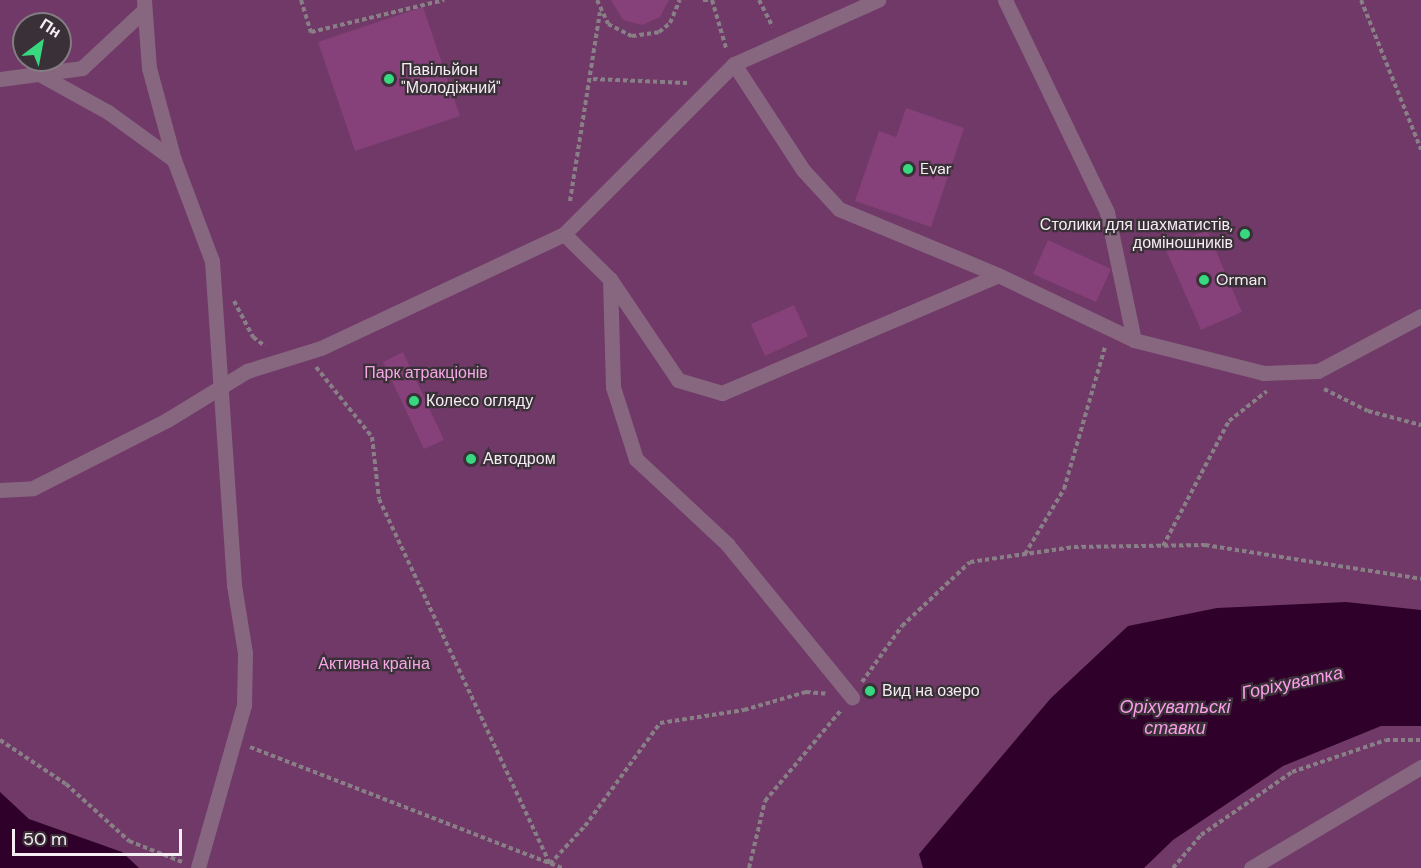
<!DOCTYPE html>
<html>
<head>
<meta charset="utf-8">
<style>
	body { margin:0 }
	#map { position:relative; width:1421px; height:868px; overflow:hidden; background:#3a3138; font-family:"DM Sans",sans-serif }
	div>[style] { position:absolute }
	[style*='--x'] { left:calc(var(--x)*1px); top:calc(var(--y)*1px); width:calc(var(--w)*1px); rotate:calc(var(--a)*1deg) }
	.green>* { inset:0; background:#713967 }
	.water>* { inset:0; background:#2f0029 }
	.building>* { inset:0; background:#86407a }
	.path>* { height:4px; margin-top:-2px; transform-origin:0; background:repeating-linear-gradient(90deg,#888086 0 4.5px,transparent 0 7.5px) }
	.minor>* { height:15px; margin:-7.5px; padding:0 7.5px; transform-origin:7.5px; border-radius:7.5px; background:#876780 }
	.dots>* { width:16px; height:16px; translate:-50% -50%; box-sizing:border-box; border:3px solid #3a3138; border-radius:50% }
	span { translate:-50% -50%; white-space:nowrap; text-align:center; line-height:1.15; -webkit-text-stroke:4.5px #3a3138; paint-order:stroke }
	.poi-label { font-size:16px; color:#f4edf2 }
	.left { translate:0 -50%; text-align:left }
	.right { translate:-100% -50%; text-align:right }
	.park-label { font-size:16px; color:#f5a7e6 }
	.water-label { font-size:18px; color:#fe9cec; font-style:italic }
	.north { position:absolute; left:12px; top:12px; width:60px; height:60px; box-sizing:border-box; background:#3a3138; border:2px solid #847c82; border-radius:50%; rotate:32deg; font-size:16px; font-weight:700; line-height:24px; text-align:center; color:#f4edf2 }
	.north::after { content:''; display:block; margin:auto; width:21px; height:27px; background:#37d880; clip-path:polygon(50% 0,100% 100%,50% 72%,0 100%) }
	.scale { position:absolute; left:12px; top:829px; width:170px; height:27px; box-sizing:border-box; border:3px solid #f4edf2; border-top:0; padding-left:8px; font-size:18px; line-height:21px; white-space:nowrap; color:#f4edf2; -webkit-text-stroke:4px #3a3138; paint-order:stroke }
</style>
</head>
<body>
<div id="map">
	<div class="green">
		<div style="clip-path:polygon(evenodd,0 0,1421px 0,1421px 868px,0 868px,0 0,24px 24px,60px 24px,60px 60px,24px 60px,24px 24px)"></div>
	</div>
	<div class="water">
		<div style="clip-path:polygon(1346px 602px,1421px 610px,1421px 726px,1381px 726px,1283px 766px,1173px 840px,1144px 868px,923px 868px,919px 854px,1051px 698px,1128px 626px,1217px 608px)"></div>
		<div style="clip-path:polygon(0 792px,29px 819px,122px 852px,139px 868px,0 868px)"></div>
	</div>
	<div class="building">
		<div style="clip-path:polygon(611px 0,669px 0,660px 17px,642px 25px,623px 20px)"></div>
		<div style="clip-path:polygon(423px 7px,460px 116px,355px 151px,318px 42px)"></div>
		<div style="clip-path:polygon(906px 108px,964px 128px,931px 227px,855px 201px,879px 131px,896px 137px)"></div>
		<div style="clip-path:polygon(1207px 230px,1242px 312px,1201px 330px,1165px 248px)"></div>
		<div style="clip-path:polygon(1048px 240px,1111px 269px,1096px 302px,1033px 274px)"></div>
		<div style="clip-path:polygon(794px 305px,808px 336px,765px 356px,751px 324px)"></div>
		<div style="clip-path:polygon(403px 352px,444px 440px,424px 449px,383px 362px)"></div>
	</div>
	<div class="path">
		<div style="--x:301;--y:0;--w:34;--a:73"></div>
		<div style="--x:311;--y:32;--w:137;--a:-13.5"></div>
		<div style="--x:597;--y:0;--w:26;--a:65"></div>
		<div style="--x:608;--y:24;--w:27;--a:27"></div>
		<div style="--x:632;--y:36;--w:27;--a:-8"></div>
		<div style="--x:659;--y:32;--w:14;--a:-39"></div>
		<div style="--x:670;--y:23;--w:25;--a:-67"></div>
		<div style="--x:703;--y:0;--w:11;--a:0"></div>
		<div style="--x:712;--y:0;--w:50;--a:73.7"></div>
		<div style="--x:759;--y:0;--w:30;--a:63"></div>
		<div style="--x:1361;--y:0;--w:161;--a:68.1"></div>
		<div style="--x:593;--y:79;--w:94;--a:2.4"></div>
		<div style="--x:570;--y:201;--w:191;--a:-81"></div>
		<div style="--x:234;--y:301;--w:41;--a:62.2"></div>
		<div style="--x:253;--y:337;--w:15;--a:37"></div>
		<div style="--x:316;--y:367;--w:90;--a:51.3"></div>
		<div style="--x:372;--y:437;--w:62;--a:83.6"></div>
		<div style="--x:379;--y:499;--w:403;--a:64.9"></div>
		<div style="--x:550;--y:864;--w:52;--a:-47.4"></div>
		<div style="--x:585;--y:826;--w:127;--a:-53.9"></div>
		<div style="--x:660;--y:723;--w:85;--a:-8.8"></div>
		<div style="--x:744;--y:710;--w:65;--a:-16.2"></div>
		<div style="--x:806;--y:692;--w:21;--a:5"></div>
		<div style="--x:1324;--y:389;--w:49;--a:26.6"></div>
		<div style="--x:1368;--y:411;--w:55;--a:14.8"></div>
		<div style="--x:1163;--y:546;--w:141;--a:-62.2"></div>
		<div style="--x:1229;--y:421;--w:48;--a:-38.3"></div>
		<div style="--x:1025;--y:554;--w:76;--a:-59"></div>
		<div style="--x:1064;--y:489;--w:148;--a:-73.9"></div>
		<div style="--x:862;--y:682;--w:69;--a:-54.5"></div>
		<div style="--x:902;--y:626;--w:93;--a:-43.3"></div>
		<div style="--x:970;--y:562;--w:105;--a:-8.2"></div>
		<div style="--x:1074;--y:547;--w:131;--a:-0.9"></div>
		<div style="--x:1205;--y:545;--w:219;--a:8.9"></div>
		<div style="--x:0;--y:740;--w:79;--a:33.7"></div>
		<div style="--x:66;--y:784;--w:85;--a:42.1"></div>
		<div style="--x:129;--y:841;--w:57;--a:21.6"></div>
		<div style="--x:250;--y:747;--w:335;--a:21.2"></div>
		<div style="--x:749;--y:868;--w:69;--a:-76.6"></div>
		<div style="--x:765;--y:801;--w:119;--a:-50.1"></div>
		<div style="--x:1173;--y:868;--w:43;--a:-49.7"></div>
		<div style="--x:1201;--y:835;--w:111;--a:-34.7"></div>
		<div style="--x:1292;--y:772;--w:99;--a:-18.8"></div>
		<div style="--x:1386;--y:740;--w:35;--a:0"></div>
	</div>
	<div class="minor">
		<div style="--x:144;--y:0;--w:68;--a:85.8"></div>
		<div style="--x:149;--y:68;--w:95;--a:74.8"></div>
		<div style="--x:174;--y:160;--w:108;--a:69.4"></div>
		<div style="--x:212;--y:261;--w:325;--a:86.1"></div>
		<div style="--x:234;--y:585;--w:69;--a:80.8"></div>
		<div style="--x:245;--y:653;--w:52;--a:91.1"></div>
		<div style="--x:244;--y:705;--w:169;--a:105.8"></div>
		<div style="--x:1005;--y:0;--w:235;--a:64.3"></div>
		<div style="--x:1107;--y:212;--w:131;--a:78.1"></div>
		<div style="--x:734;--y:64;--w:126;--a:56.9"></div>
		<div style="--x:803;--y:170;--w:53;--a:47.3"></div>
		<div style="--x:839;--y:209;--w:172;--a:22.5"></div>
		<div style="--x:998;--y:275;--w:151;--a:25.5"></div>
		<div style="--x:1134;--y:340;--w:133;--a:14.3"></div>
		<div style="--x:1263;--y:373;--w:55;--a:-2.1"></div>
		<div style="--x:1318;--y:371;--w:117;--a:-28.1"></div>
		<div style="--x:41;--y:75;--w:77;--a:28.9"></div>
		<div style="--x:108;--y:112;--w:82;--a:36"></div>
		<div style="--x:0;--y:79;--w:83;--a:-7.6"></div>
		<div style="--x:82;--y:68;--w:82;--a:-43"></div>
		<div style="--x:564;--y:234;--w:64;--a:44.4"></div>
		<div style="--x:610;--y:279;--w:122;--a:56"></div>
		<div style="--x:678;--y:380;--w:46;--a:16.5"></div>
		<div style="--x:722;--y:393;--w:300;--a:-23.1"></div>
		<div style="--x:610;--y:279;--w:108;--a:88.4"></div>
		<div style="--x:613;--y:387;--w:76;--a:72.3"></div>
		<div style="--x:636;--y:459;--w:125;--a:43"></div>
		<div style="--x:727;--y:544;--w:198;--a:50.8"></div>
		<div style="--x:0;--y:490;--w:33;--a:-3"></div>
		<div style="--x:33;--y:488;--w:150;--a:-26.9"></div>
		<div style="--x:167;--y:420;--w:94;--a:-31.5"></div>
		<div style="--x:247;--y:371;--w:77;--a:-17.3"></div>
		<div style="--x:321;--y:348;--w:268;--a:-25.1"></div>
		<div style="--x:564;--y:234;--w:240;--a:-45"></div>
		<div style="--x:734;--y:64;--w:158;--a:-24"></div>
		<div style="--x:1251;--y:868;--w:198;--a:-30.7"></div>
	</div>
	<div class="dots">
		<div style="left:389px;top:79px;background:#37d880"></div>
		<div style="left:908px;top:169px;background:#37d880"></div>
		<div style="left:1245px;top:234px;background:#37d880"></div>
		<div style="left:1204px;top:280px;background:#37d880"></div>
		<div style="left:414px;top:401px;background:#37d880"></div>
		<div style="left:471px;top:459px;background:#37d880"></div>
		<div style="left:870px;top:691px;background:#37d880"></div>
	</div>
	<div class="poi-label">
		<span class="left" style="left:401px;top:79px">Павільйон<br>"Молодіжний"</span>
		<span class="left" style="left:920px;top:169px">Evar</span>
		<span class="right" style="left:1233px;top:234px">Столики для шахматистів,<br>доміношників</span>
		<span class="left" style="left:1216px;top:280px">Orman</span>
		<span class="left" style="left:426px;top:401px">Колесо огляду</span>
		<span class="left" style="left:483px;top:459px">Автодром</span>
		<span class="left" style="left:882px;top:691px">Вид на озеро</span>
	</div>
	<div class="park-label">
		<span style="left:426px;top:373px">Парк атракціонів</span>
		<span style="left:374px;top:664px">Активна країна</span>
	</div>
	<div class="water-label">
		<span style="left:1292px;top:683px;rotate:-12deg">Горіхуватка</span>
		<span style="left:1175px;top:718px">Оріхуватьскі<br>ставки</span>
	</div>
	<div class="north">Пн</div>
	<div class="scale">50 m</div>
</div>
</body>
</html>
